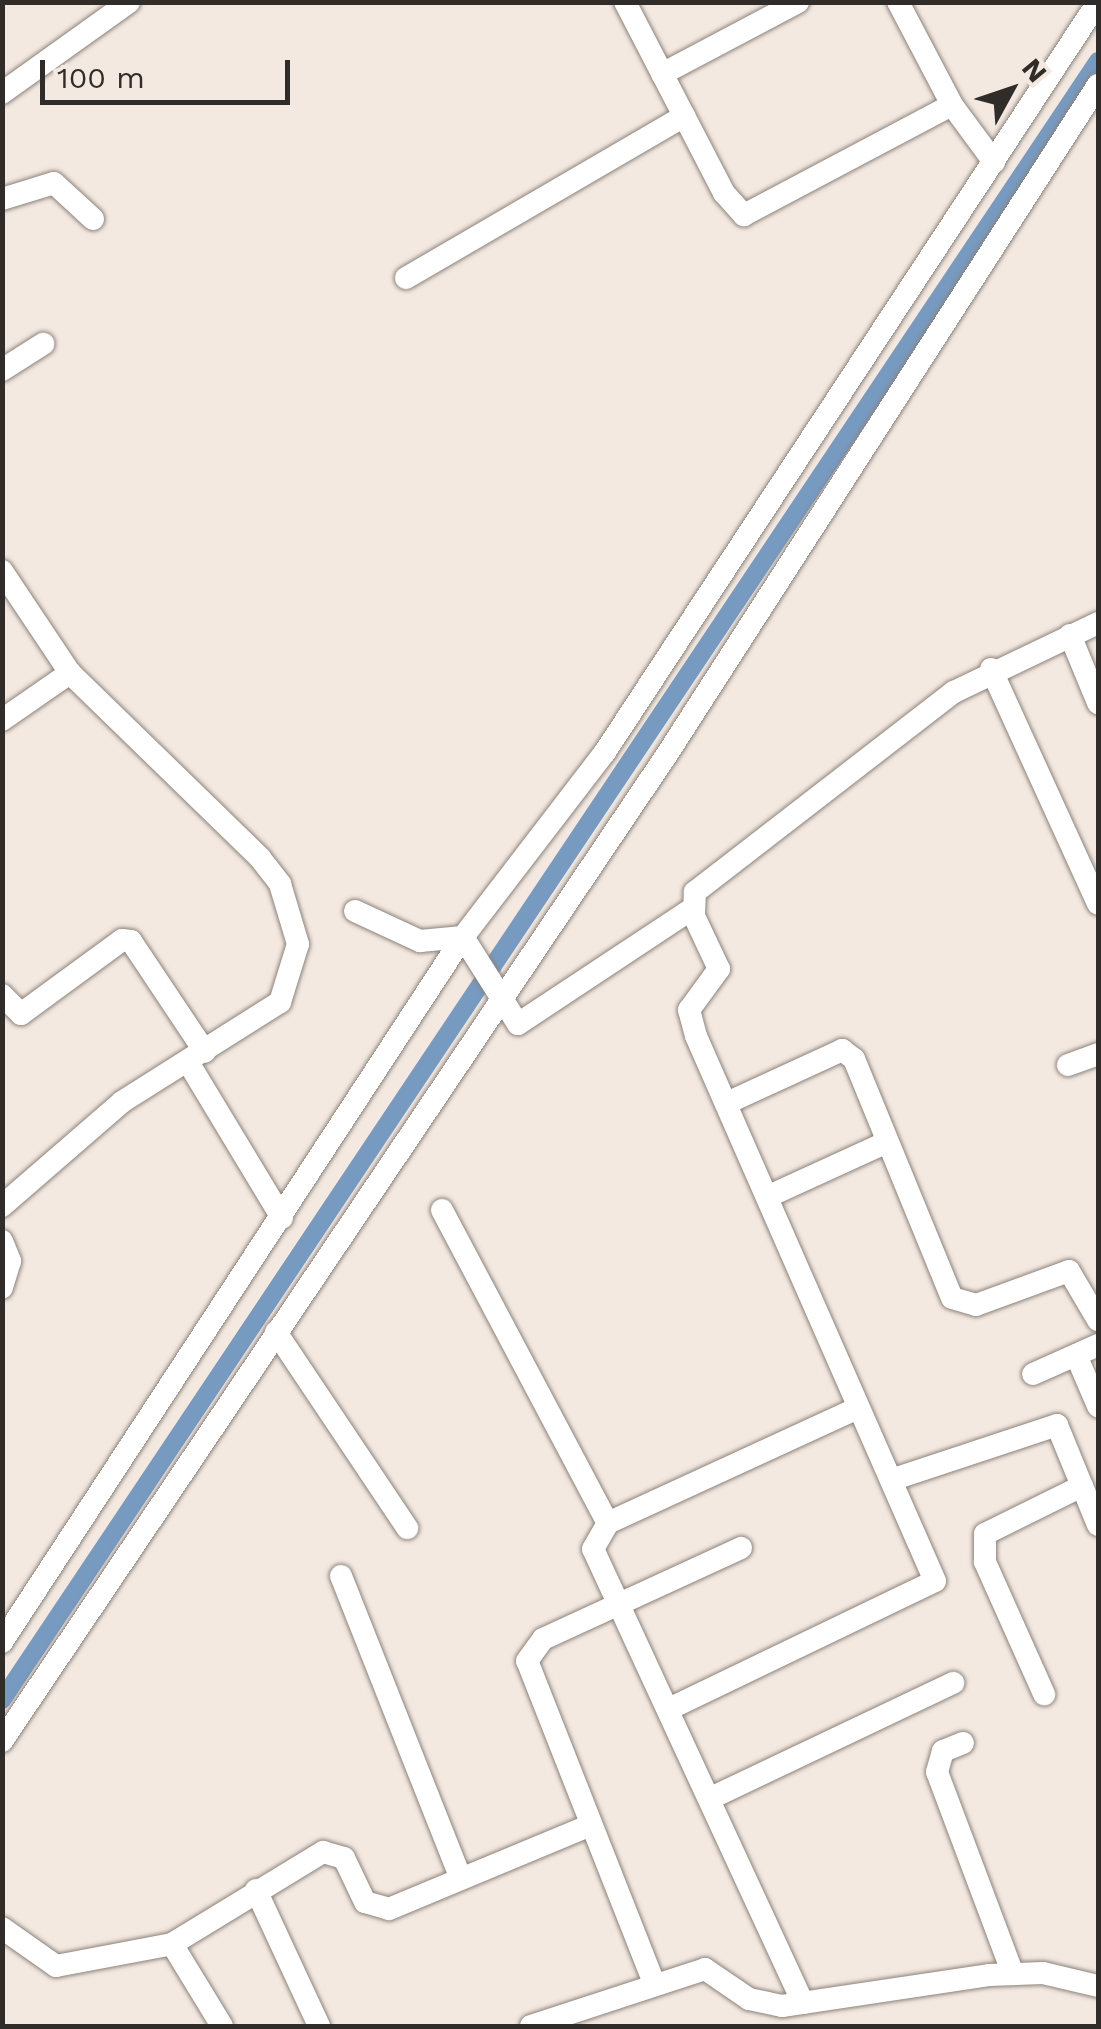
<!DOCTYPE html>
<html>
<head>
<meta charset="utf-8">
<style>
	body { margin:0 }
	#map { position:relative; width:1101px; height:2029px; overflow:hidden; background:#f3e9e1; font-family:"Work Sans",sans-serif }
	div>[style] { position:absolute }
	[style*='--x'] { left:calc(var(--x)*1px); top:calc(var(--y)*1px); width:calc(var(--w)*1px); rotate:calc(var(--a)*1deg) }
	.canal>* { height:18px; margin:-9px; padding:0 9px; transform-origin:9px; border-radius:9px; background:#779ac1 }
	.roads { filter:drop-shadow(0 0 2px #8b827a) drop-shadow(0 0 2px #8b827a) }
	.minor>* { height:22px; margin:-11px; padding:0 11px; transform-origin:11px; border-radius:11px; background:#fff }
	span { translate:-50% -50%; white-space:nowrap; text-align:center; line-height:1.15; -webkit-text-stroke:9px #f3e9e1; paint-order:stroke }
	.frame { position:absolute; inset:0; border:5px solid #302c29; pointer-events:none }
	.north { position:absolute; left:961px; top:40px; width:100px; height:100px; -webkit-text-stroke:8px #f3e9e1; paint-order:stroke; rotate:50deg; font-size:28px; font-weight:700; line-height:40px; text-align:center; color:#302c29 }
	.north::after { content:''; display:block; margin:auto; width:35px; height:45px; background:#302c29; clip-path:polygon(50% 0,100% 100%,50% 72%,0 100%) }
	.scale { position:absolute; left:40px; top:60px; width:250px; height:45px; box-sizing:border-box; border:5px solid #302c29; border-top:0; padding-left:12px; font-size:30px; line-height:35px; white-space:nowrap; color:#302c29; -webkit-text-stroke:8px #f3e9e1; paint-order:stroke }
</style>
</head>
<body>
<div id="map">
	<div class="canal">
		<div style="--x:2;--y:1700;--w:1972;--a:-56.23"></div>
	</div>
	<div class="roads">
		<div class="minor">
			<div style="--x:625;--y:2;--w:215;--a:62.6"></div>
			<div style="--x:724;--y:193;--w:30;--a:48"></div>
			<div style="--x:744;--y:215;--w:235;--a:-27.9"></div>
			<div style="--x:898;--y:2;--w:116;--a:62.3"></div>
			<div style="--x:952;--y:105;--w:71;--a:53.6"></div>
			<div style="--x:662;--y:74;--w:154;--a:-27.9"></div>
			<div style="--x:2;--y:93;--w:156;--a:-35.6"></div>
			<div style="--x:2;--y:199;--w:54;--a:-17.1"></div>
			<div style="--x:54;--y:183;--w:53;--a:42.7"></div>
			<div style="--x:406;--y:278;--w:322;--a:-30.2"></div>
			<div style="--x:2;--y:370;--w:49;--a:-32.4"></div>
			<div style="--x:2;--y:571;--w:123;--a:56.3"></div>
			<div style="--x:70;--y:673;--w:265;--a:44.2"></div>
			<div style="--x:260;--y:858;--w:33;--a:52"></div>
			<div style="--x:280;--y:884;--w:63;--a:73.3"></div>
			<div style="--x:298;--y:944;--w:61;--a:107.2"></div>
			<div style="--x:280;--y:1002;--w:187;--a:147.7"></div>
			<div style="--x:122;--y:1102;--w:159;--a:139.1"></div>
			<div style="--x:1070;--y:635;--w:74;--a:67.6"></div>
			<div style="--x:991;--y:669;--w:258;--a:65.5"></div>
			<div style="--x:2;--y:720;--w:83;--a:-34.7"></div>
			<div style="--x:355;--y:911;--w:72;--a:24.8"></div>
			<div style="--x:420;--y:941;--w:43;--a:-5.3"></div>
			<div style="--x:463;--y:937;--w:103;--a:57.7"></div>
			<div style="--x:518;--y:1024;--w:210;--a:-33.5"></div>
			<div style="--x:2;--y:995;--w:27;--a:45"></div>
			<div style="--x:21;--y:1014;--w:125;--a:-36.2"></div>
			<div style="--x:122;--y:940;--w:9;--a:6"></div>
			<div style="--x:131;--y:941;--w:133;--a:56.3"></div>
			<div style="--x:188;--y:1062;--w:182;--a:58.9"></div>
			<div style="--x:1068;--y:1065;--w:32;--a:-20"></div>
			<div style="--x:727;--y:1103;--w:127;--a:-24.7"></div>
			<div style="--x:842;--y:1050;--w:15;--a:37"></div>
			<div style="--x:854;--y:1059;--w:258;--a:67.7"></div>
			<div style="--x:952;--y:1298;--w:25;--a:16"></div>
			<div style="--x:976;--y:1305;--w:99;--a:-20.1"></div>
			<div style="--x:1069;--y:1271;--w:57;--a:59.4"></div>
			<div style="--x:767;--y:1197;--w:132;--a:-24.6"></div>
			<div style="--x:442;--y:1210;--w:354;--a:62.1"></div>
			<div style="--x:2;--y:1241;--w:22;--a:68"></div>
			<div style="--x:10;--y:1261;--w:28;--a:107"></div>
			<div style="--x:276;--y:1332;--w:236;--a:56.2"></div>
			<div style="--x:1076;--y:1355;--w:56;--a:66.7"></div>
			<div style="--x:1033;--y:1374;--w:71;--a:-24"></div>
			<div style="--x:891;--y:1480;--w:175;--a:-18.3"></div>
			<div style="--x:1057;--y:1425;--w:66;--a:67.7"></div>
			<div style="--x:1082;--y:1486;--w:108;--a:153.7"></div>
			<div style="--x:985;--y:1534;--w:28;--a:90"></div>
			<div style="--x:985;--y:1562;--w:145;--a:65.9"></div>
			<div style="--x:1082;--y:1486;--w:42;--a:67.7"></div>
			<div style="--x:341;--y:1576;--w:323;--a:68.4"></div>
			<div style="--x:2;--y:1642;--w:842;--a:-56.82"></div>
			<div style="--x:463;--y:937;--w:233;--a:-52.5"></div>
			<div style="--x:605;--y:752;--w:898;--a:-56.68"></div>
			<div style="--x:669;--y:1709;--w:295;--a:-25.7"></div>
			<div style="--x:935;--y:1581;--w:595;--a:-113.68"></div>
			<div style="--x:696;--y:1036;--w:27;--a:-105"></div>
			<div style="--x:689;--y:1010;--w:51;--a:-53.8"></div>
			<div style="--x:719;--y:969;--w:59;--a:-115.3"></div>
			<div style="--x:694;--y:916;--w:24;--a:-88"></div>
			<div style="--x:695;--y:892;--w:327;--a:-37.7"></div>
			<div style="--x:954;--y:692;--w:160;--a:-25.6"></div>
			<div style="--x:2;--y:1741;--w:1188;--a:-56.02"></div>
			<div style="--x:666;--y:756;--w:798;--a:-57.23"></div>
			<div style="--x:963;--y:1743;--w:22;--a:158"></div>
			<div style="--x:943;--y:1751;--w:22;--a:106"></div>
			<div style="--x:937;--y:1772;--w:216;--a:69.4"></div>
			<div style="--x:713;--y:1797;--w:266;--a:-25.4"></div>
			<div style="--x:256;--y:1890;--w:150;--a:65.1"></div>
			<div style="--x:2;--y:1928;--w:66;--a:35.1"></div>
			<div style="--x:56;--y:1966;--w:118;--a:-10.7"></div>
			<div style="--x:654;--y:1983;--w:346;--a:-111.5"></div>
			<div style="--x:527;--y:1661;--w:27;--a:-54"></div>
			<div style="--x:543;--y:1639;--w:218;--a:-24.7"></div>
			<div style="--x:803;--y:2003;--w:500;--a:-114.82"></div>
			<div style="--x:593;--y:1549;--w:30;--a:-60"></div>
			<div style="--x:608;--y:1523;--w:273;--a:-24.7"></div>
			<div style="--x:222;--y:2026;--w:96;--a:-121.4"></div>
			<div style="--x:172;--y:1944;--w:177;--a:-31.4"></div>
			<div style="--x:323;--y:1852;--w:22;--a:16"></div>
			<div style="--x:344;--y:1858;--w:49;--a:64.5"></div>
			<div style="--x:365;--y:1902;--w:25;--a:16"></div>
			<div style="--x:389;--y:1909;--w:219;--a:-22.6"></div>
			<div style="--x:531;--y:2026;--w:183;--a:-18.1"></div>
			<div style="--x:705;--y:1969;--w:53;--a:34.3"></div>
			<div style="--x:749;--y:1999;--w:34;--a:12"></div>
			<div style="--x:782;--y:2006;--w:209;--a:-8.5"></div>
			<div style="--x:989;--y:1975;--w:54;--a:-2.1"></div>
			<div style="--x:1043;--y:1973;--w:57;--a:13.3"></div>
		</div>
	</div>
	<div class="frame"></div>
	<div class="north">N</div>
	<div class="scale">100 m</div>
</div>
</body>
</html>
